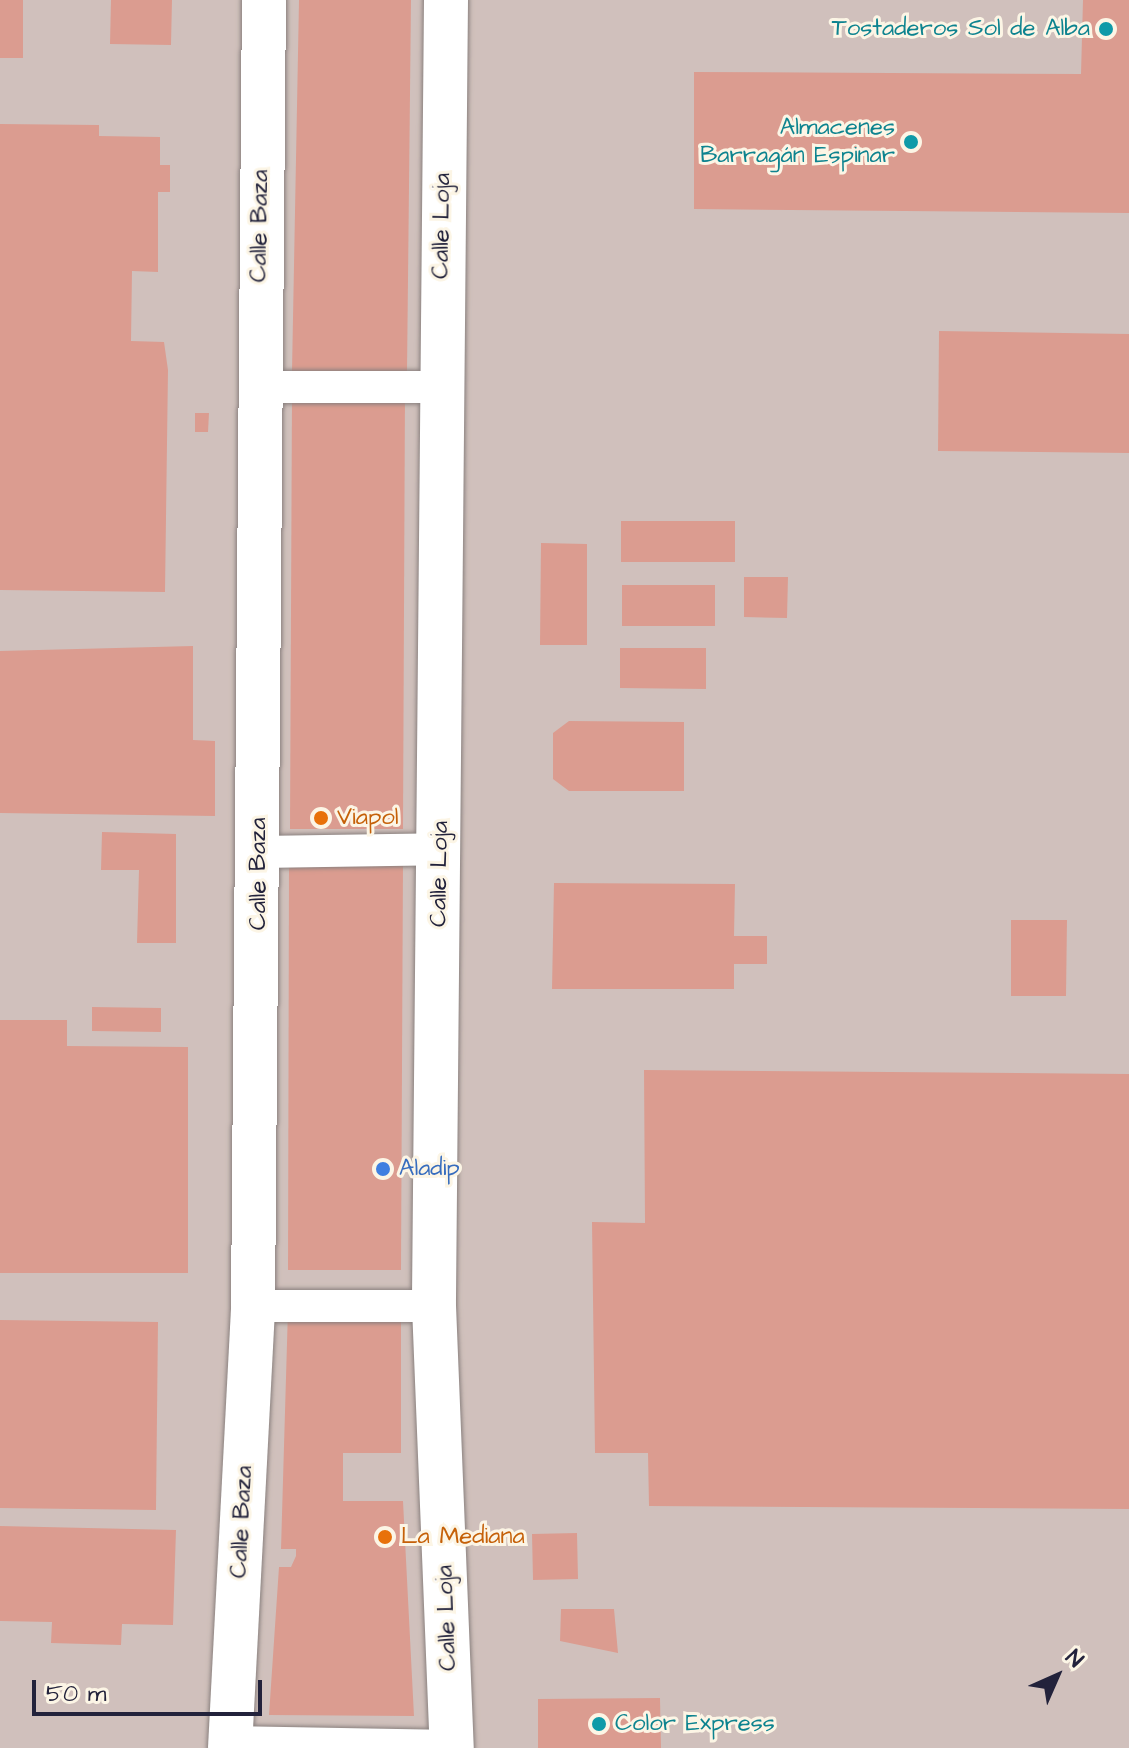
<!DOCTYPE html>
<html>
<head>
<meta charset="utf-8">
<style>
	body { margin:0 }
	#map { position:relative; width:1129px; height:1748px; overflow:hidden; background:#f3e0c3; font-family:"Architects Daughter",sans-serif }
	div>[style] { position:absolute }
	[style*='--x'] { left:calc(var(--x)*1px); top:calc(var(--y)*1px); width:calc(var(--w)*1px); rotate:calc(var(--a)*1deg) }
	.industrial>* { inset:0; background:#d0c0bc }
	.building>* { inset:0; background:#db9c90 }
	.roads { filter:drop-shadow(0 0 2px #8a817f) drop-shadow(0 0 2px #8a817f) }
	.street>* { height:32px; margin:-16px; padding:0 16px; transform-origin:16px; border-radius:16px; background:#fff }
	.secondary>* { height:44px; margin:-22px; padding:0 22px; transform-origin:22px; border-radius:22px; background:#fff }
	.dots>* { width:22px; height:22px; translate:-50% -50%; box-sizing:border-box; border:4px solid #fcf5e5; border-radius:50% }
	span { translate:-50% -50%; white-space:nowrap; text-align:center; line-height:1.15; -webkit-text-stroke:6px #fcf5e5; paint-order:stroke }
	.culture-label { font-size:24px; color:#0d838f }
	.right { translate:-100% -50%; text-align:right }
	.left { translate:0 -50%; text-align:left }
	.street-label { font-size:24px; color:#22223b }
	.food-label { font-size:24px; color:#c56008 }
	.shop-label { font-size:24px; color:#366cbe }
	.north { position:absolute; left:1017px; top:1636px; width:80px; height:80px; -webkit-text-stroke:6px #fcf5e5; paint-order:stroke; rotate:45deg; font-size:22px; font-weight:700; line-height:32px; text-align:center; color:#22223b }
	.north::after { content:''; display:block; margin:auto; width:28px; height:36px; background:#22223b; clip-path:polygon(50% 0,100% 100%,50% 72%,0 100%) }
	.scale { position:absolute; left:32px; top:1680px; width:230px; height:36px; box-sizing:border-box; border:4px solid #22223b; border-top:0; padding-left:10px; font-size:24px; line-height:28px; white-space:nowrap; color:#22223b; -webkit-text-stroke:6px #fcf5e5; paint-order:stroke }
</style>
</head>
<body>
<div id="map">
	<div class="industrial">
		<div style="clip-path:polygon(0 0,1129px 0,1129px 1748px,0 1748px)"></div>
	</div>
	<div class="building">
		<div style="clip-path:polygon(0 0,23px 0,23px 58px,0 58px)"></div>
		<div style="clip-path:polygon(111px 0,172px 0,171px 45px,110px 44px)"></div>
		<div style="clip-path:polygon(299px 0,411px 0,407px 373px,292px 371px)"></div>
		<div style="clip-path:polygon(1083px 0,1129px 0,1129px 213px,694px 209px,694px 72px,1081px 74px)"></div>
		<div style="clip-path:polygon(0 124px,99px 125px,99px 136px,160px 137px,160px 165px,170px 165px,170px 192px,158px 192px,158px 272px,132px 271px,131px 341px,164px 342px,168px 370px,165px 592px,0 590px)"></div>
		<div style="clip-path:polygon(939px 331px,1129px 334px,1129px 453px,938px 451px)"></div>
		<div style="clip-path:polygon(292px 393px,405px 393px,403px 829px,290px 829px)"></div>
		<div style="clip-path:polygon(195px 413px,209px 413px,208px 432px,195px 432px)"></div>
		<div style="clip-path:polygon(621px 521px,735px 521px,735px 562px,621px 562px)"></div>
		<div style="clip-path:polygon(541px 543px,587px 544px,587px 645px,540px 645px)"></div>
		<div style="clip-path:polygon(744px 577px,788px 577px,787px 618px,744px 617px)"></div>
		<div style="clip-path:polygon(622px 585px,715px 585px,715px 626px,622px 626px)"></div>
		<div style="clip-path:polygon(193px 646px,193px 740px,215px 741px,215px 816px,0 813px,0 651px)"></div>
		<div style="clip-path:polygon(620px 648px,706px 648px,706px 689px,620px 688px)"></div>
		<div style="clip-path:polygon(569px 721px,684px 722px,684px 791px,569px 791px,553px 779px,553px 733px)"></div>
		<div style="clip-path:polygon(102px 832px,176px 834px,176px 943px,137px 943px,139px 870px,101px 870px)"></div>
		<div style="clip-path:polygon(289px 863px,403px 864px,401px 1270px,288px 1270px)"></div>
		<div style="clip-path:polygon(554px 883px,735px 884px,734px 936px,767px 936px,767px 964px,734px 964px,734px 989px,552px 989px)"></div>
		<div style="clip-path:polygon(1011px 920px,1067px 920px,1066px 996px,1011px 996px)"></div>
		<div style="clip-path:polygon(92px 1007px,161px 1008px,161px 1032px,92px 1031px)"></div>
		<div style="clip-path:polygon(0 1020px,67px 1020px,67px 1046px,188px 1047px,188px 1273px,0 1273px)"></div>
		<div style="clip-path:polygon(644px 1070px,1129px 1074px,1129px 1509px,649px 1506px,648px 1453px,595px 1453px,592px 1222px,645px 1223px)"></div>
		<div style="clip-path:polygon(401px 1308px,401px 1453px,343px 1453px,343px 1501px,403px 1501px,414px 1716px,269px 1715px,279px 1567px,291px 1567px,296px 1556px,296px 1549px,281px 1549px,288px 1309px)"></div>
		<div style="clip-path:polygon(0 1320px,158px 1322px,156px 1510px,0 1508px)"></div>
		<div style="clip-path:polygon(0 1526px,176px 1530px,173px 1625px,122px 1624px,121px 1645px,51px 1643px,52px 1622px,0 1621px)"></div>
		<div style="clip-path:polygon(577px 1533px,578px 1579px,533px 1580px,532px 1534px)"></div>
		<div style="clip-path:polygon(561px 1609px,614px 1609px,618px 1653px,560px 1641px)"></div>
		<div style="clip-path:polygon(660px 1698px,661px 1748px,538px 1748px,538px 1699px)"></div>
	</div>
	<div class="roads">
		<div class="street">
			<div style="--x:257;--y:387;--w:182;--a:0"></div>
			<div style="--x:259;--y:852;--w:181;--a:-0.9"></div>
			<div style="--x:253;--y:1306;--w:181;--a:0"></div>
			<div style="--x:230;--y:1742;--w:222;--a:1"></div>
		</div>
		<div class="secondary">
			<div style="--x:446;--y:0;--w:1306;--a:90.53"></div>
			<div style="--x:434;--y:1306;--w:442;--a:87.7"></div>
			<div style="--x:230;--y:1748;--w:443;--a:-87"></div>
			<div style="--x:253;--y:1306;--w:1306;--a:-89.52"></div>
		</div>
	</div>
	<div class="dots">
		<div style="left:1106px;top:29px;background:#0f9aa8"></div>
		<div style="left:911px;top:142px;background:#0f9aa8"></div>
		<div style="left:321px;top:818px;background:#e8710a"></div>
		<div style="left:383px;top:1169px;background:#3f7fe0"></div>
		<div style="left:385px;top:1537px;background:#e8710a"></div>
		<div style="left:599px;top:1724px;background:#0f9aa8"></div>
	</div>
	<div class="culture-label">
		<span class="right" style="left:1090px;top:29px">Tostaderos Sol de Alba</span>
		<span class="right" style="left:895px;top:142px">Almacenes<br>Barragán Espinar</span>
		<span class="left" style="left:615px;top:1724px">Color Express</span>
	</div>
	<div class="street-label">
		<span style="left:260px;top:226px;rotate:-89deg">Calle Baza</span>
		<span style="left:442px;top:226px;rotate:-89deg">Calle Loja</span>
		<span style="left:259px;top:874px;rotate:-90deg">Calle Baza</span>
		<span style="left:440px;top:874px;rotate:-89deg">Calle Loja</span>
		<span style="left:242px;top:1522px;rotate:-87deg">Calle Baza</span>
		<span style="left:447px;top:1618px;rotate:-92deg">Calle Loja</span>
	</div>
	<div class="food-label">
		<span class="left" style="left:337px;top:818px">Viapol</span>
		<span class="left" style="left:401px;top:1537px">La Mediana</span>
	</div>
	<div class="shop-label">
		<span class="left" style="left:399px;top:1169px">Aladip</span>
	</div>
	<div class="north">N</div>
	<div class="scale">50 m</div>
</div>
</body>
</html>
